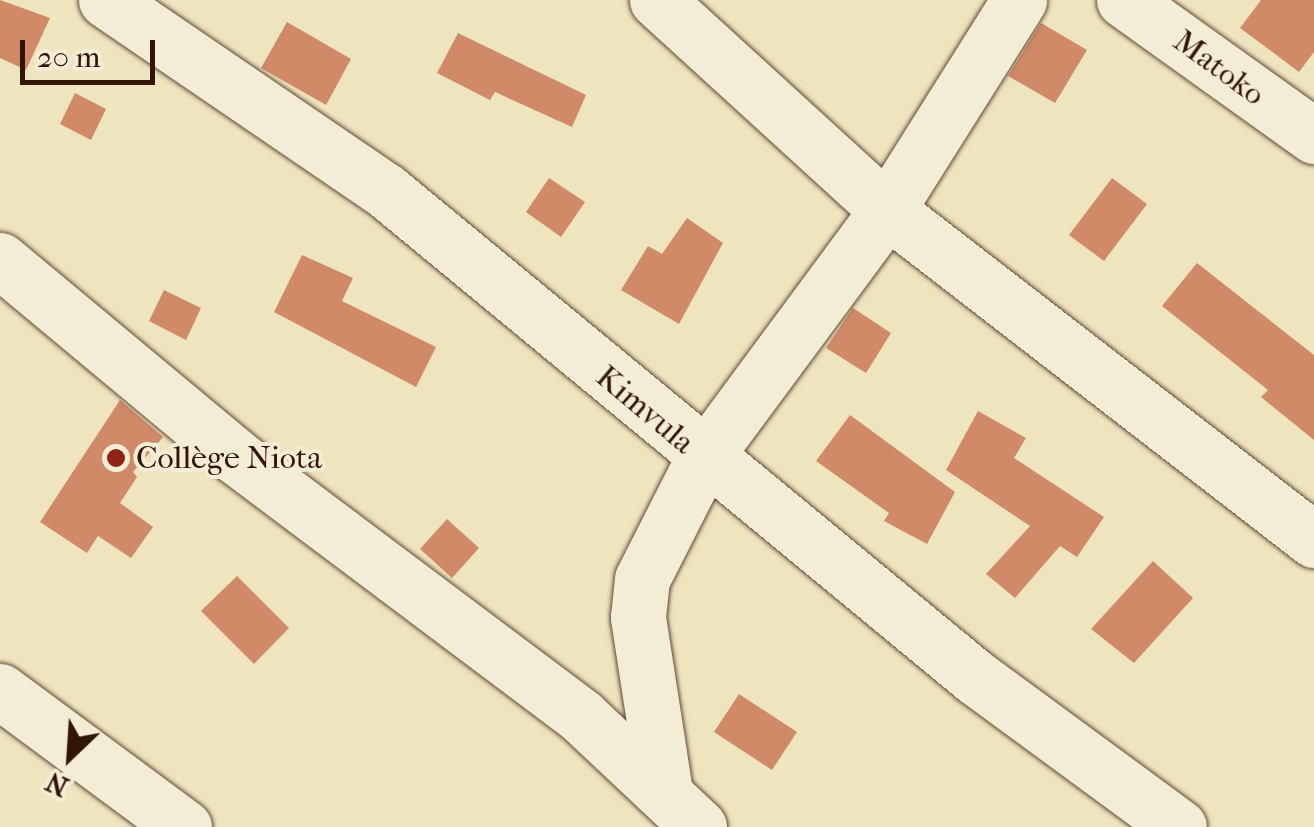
<!DOCTYPE html>
<html>
<head>
<meta charset="utf-8">
<style>
	body { margin:0 }
	#map { position:relative; width:1314px; height:827px; overflow:hidden; background:#eee4be; font-family:"IM FELL French Canon",serif }
	div>[style] { position:absolute }
	[style*='--x'] { left:calc(var(--x)*1px); top:calc(var(--y)*1px); width:calc(var(--w)*1px); rotate:calc(var(--a)*1deg) }
	.building>* { inset:0; background:#d08a68 }
	.roads { filter:drop-shadow(0 0 2px #614936) drop-shadow(0 0 2px #614936) }
	.minor>* { height:55px; margin:-27.5px; padding:0 27.5px; transform-origin:27.5px; border-radius:27.5px; background:#f4edd5 }
	.dots>* { width:28px; height:28px; translate:-50% -50%; box-sizing:border-box; border:5px solid #f4edd5; border-radius:50% }
	span { translate:-50% -50%; white-space:nowrap; text-align:center; line-height:1.15; -webkit-text-stroke:8px #f4edd5; paint-order:stroke }
	.street-label { font-size:32px; color:#321508 }
	.poi-label { font-size:32px; color:#321508 }
	.left { translate:0 -50%; text-align:left }
	.north { position:absolute; left:20px; top:707px; width:100px; height:100px; -webkit-text-stroke:8px #f4edd5; paint-order:stroke; rotate:205deg; font-size:28px; font-weight:700; line-height:40px; text-align:center; color:#321508 }
	.north::after { content:''; display:block; margin:auto; width:35px; height:45px; background:#321508; clip-path:polygon(50% 0,100% 100%,50% 72%,0 100%) }
	.scale { position:absolute; left:20px; top:40px; width:135px; height:45px; box-sizing:border-box; border:5px solid #321508; border-top:0; padding-left:12px; font-size:30px; line-height:35px; white-space:nowrap; color:#321508; -webkit-text-stroke:8px #f4edd5; paint-order:stroke }
</style>
</head>
<body>
<div id="map">
	<div class="building">
		<div style="clip-path:polygon(0 0,50px 18px,26px 70px,0 58px)"></div>
		<div style="clip-path:polygon(1261px 0,1314px 0,1314px 52px,1299px 72px,1240px 28px)"></div>
		<div style="clip-path:polygon(287px 22px,351px 59px,326px 105px,261px 68px)"></div>
		<div style="clip-path:polygon(1041px 23px,1087px 50px,1055px 103px,1008px 76px)"></div>
		<div style="clip-path:polygon(458px 33px,586px 95px,572px 127px,495px 92px,490px 100px,437px 73px)"></div>
		<div style="clip-path:polygon(75px 93px,106px 109px,91px 140px,60px 124px)"></div>
		<div style="clip-path:polygon(549px 178px,585px 202px,561px 237px,526px 212px)"></div>
		<div style="clip-path:polygon(1112px 178px,1147px 204px,1104px 261px,1069px 235px)"></div>
		<div style="clip-path:polygon(687px 218px,723px 243px,679px 324px,621px 290px,648px 246px,662px 254px)"></div>
		<div style="clip-path:polygon(302px 255px,353px 278px,342px 301px,436px 347px,416px 387px,274px 312px)"></div>
		<div style="clip-path:polygon(1197px 263px,1314px 355px,1314px 440px,1261px 397px,1268px 390px,1162px 306px)"></div>
		<div style="clip-path:polygon(164px 290px,201px 308px,186px 340px,149px 321px)"></div>
		<div style="clip-path:polygon(853px 308px,891px 333px,866px 373px,826px 348px)"></div>
		<div style="clip-path:polygon(120px 400px,163px 437px,133px 472px,137px 477px,120px 503px,153px 527px,131px 558px,98px 536px,87px 553px,40px 522px)"></div>
		<div style="clip-path:polygon(978px 411px,1026px 438px,1014px 458px,1104px 517px,1077px 557px,1060px 546px,1015px 598px,986px 574px,1030px 526px,946px 470px)"></div>
		<div style="clip-path:polygon(850px 415px,955px 492px,927px 544px,884px 521px,889px 513px,816px 461px)"></div>
		<div style="clip-path:polygon(447px 519px,479px 548px,452px 578px,420px 549px)"></div>
		<div style="clip-path:polygon(1153px 561px,1193px 598px,1134px 663px,1091px 629px)"></div>
		<div style="clip-path:polygon(237px 576px,289px 628px,254px 664px,201px 611px)"></div>
		<div style="clip-path:polygon(739px 694px,797px 732px,772px 770px,714px 732px)"></div>
	</div>
	<div class="roads">
		<div class="minor">
			<div style="--x:106;--y:0;--w:339;--a:34.3"></div>
			<div style="--x:386;--y:191;--w:764;--a:39.53"></div>
			<div style="--x:975;--y:677;--w:253;--a:36.3"></div>
			<div style="--x:657;--y:0;--w:311;--a:42.4"></div>
			<div style="--x:887;--y:210;--w:540;--a:37.7"></div>
			<div style="--x:1124;--y:0;--w:234;--a:35.6"></div>
			<div style="--x:0;--y:260;--w:306;--a:39.8"></div>
			<div style="--x:235;--y:456;--w:433;--a:36.9"></div>
			<div style="--x:581;--y:716;--w:162;--a:43.2"></div>
			<div style="--x:0;--y:691;--w:229;--a:36.5"></div>
			<div style="--x:665;--y:792;--w:177;--a:-98.8"></div>
			<div style="--x:638;--y:617;--w:38;--a:-84"></div>
			<div style="--x:642;--y:579;--w:135;--a:-63.1"></div>
			<div style="--x:703;--y:459;--w:310;--a:-53.5"></div>
			<div style="--x:887;--y:210;--w:248;--a:-57.8"></div>
		</div>
	</div>
	<div class="dots">
		<div style="left:116px;top:458px;background:#8f2418"></div>
	</div>
	<div class="street-label">
		<span style="left:1219px;top:68px;rotate:36deg">Matoko</span>
		<span style="left:645px;top:410px;rotate:40deg">Kimvula</span>
	</div>
	<div class="poi-label">
		<span class="left" style="left:136px;top:458px">Collège Niota</span>
	</div>
	<div class="north">N</div>
	<div class="scale">20 m</div>
</div>
</body>
</html>
